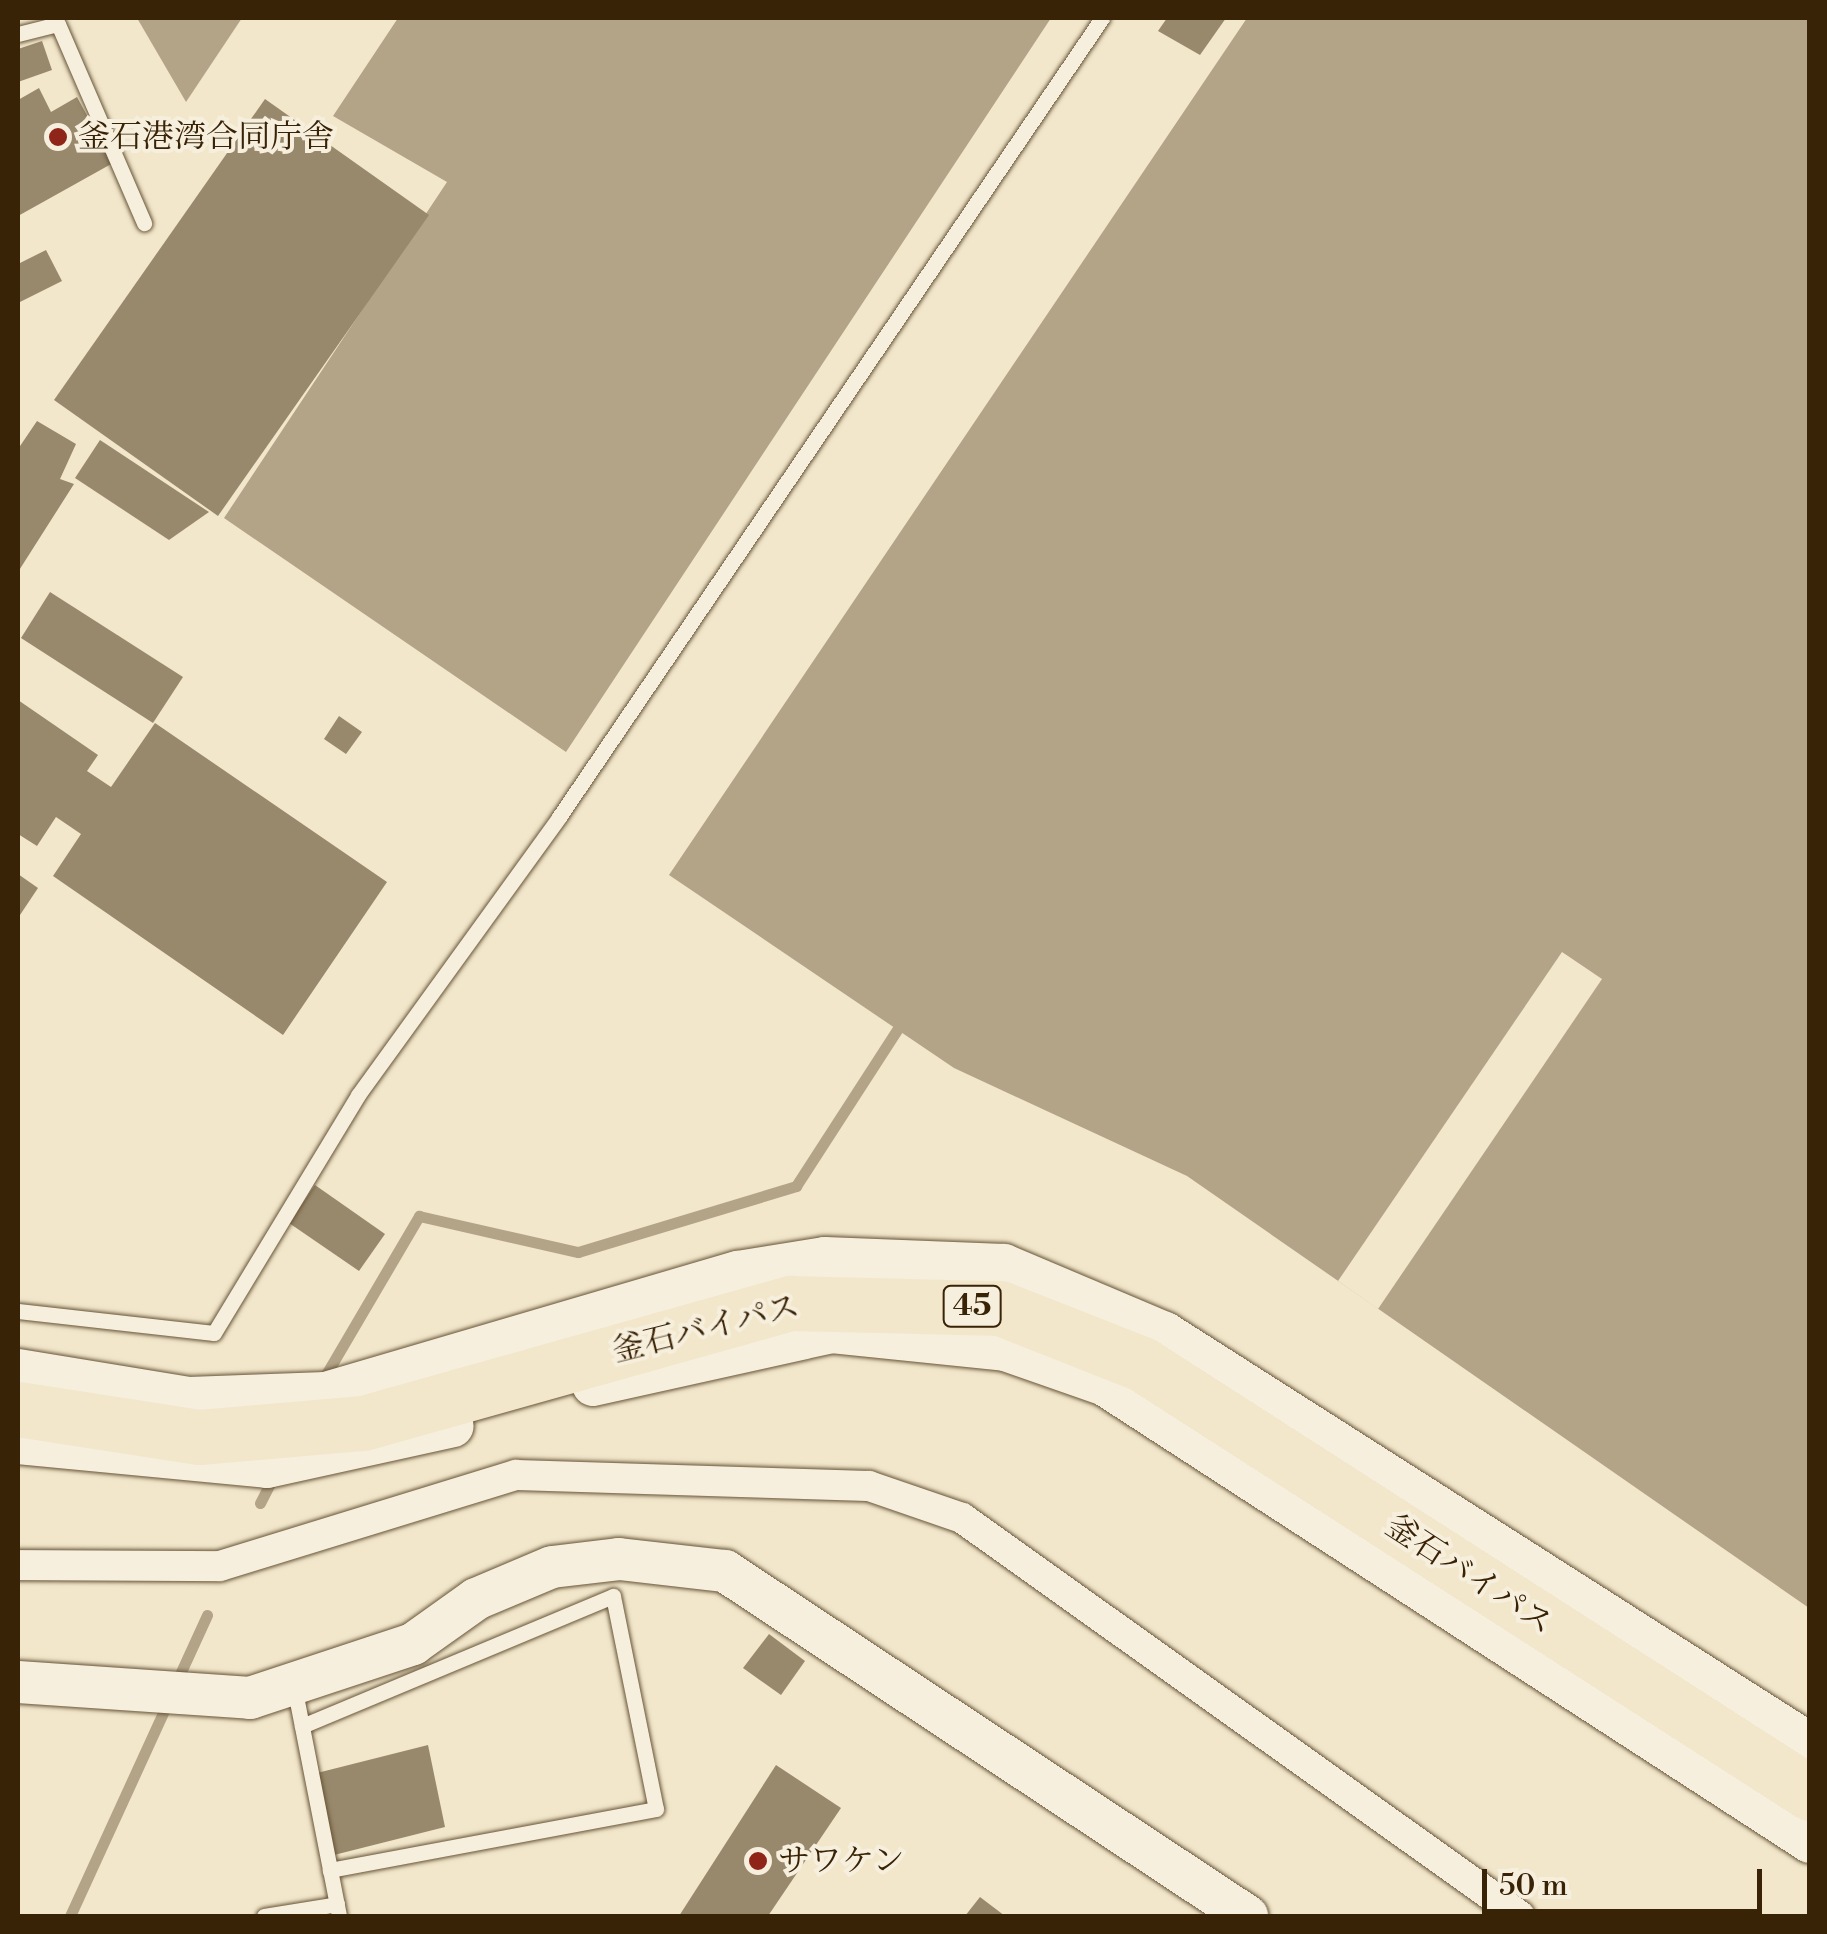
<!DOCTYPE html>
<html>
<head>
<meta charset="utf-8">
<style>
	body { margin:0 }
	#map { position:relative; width:1827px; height:1934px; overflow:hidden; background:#f2e7cb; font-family:"Libre Bodoni","Noto Serif JP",serif }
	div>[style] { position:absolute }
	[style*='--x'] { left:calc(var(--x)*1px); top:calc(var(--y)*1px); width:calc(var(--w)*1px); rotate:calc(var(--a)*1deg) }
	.water>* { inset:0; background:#b3a488 }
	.pier>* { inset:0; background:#f2e7cb }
	.stream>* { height:11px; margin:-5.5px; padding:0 5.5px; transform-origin:5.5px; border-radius:5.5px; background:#b3a488 }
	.building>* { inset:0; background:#99896c }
	.roads { filter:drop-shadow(0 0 2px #675437) drop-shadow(0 0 2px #675437) }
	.lane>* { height:15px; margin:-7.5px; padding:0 7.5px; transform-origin:7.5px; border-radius:7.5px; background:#f7efdd }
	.street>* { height:30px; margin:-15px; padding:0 15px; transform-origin:15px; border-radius:15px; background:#f7efdd }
	.secondary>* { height:42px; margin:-21px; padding:0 21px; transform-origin:21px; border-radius:21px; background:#f7efdd }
	.highway>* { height:55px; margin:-27.5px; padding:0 27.5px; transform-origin:27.5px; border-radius:27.5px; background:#f2e7cb }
	.dots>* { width:28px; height:28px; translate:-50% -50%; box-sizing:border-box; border:5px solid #f7efdd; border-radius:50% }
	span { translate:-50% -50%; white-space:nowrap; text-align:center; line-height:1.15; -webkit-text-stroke:8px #f7efdd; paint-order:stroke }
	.shield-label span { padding:2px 8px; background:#f7efdd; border:2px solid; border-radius:8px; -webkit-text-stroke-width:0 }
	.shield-label { font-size:30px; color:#392306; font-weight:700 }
	.poi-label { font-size:32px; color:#392306 }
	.left { translate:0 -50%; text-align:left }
	.street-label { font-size:32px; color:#392306 }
	.frame { position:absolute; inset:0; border:20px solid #392306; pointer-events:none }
	.scale { position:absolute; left:1482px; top:1869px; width:280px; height:45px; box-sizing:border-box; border:5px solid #392306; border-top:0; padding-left:12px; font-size:30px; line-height:35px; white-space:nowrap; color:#392306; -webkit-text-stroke:8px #f7efdd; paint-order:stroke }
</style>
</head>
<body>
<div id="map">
	<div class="water">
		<div style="clip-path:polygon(137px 18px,242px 18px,186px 102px)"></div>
		<div style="clip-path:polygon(398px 18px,1051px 18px,566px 752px,224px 518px,447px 182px,333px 116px)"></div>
		<div style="clip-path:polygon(1247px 18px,1809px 18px,1809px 1608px,1187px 1176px,954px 1068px,669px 875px)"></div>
	</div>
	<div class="pier">
		<div style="clip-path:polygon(1562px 952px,1602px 979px,1378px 1309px,1338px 1281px)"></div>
	</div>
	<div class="stream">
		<div style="--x:321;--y:1383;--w:194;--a:-59.6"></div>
		<div style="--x:419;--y:1216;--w:163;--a:12.8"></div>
		<div style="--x:578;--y:1252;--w:228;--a:-16.8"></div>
		<div style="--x:796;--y:1186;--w:186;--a:-57.1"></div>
		<div style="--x:260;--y:1503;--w:31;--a:-63"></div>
		<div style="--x:175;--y:1685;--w:77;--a:-65.4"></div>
		<div style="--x:70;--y:1916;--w:235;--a:-65.4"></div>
	</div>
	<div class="building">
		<div style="clip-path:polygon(1167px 18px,1226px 18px,1200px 55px,1158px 31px)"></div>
		<div style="clip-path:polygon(42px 41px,52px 70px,18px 82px,18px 49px)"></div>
		<div style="clip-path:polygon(39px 88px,51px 112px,77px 97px,113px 163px,18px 216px,18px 100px)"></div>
		<div style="clip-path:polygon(265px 99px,429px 215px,218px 516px,54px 400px)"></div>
		<div style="clip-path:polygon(46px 250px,62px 281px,18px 303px,18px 264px)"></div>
		<div style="clip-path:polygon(37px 421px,76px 444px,60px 479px,74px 484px,18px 572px,18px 449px)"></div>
		<div style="clip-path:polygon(100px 440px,209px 512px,169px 540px,75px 478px)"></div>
		<div style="clip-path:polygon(50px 592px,183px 677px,153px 723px,21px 638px)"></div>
		<div style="clip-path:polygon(18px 700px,98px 755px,87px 771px,111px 787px,155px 723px,387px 882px,283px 1035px,53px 876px,81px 834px,56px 817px,37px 846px,18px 834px)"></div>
		<div style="clip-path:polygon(339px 716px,362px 732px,346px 754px,324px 739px)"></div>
		<div style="clip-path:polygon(18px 874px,38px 888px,18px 918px)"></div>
		<div style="clip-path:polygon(315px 1185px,385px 1234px,359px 1271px,289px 1223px)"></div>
		<div style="clip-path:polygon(769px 1634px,805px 1661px,781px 1695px,743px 1668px)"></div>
		<div style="clip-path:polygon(428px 1745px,445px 1827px,334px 1855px,317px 1773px)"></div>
		<div style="clip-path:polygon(776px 1765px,841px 1808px,768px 1916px,679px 1916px)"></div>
		<div style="clip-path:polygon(980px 1897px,1005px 1916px,965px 1916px)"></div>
	</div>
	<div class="roads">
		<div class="lane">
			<div style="--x:18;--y:34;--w:41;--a:-14"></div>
			<div style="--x:58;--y:24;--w:217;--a:66.6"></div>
			<div style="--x:18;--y:1311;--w:197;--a:6.4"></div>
			<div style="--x:214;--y:1333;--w:278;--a:-58.8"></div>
			<div style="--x:358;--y:1095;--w:343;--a:-54.1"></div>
			<div style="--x:559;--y:817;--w:966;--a:-55.8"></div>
			<div style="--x:294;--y:1686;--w:234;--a:78.9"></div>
			<div style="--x:302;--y:1726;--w:337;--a:-22.7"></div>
			<div style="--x:613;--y:1596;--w:217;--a:78.6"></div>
			<div style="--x:656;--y:1809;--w:332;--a:169.4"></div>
			<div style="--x:264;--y:1916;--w:74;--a:-9.3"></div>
		</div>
		<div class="street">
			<div style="--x:18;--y:1565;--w:202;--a:0.3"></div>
			<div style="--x:220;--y:1566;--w:310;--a:-17.1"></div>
			<div style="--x:516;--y:1475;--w:353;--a:1.8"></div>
			<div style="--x:869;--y:1486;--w:98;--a:19"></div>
			<div style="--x:962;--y:1518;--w:685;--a:35.5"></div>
		</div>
		<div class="secondary">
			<div style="--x:18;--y:1370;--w:173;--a:9.3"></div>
			<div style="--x:189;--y:1398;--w:137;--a:-2.1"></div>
			<div style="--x:326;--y:1393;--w:429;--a:-16.4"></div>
			<div style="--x:738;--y:1272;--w:88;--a:-9.1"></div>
			<div style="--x:825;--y:1258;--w:179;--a:2.2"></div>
			<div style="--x:1004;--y:1265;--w:175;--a:22.9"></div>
			<div style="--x:1165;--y:1333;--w:765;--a:32.51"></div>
			<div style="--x:593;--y:1385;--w:245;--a:-12.5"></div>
			<div style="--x:832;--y:1332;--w:174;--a:5.9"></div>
			<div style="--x:1005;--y:1350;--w:106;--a:19.3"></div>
			<div style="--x:1105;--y:1385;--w:840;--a:32.95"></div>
			<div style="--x:18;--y:1443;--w:250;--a:5.5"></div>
			<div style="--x:267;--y:1467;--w:190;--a:-12.4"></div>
			<div style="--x:18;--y:1682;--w:233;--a:3.9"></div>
			<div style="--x:250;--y:1698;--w:172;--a:-18.3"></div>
			<div style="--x:413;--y:1644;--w:77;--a:-35.5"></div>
			<div style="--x:476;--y:1599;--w:82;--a:-22.8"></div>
			<div style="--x:552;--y:1567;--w:67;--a:-6.8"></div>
			<div style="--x:619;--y:1559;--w:107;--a:6.5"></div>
			<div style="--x:725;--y:1571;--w:626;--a:33.46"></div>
		</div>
		<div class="highway">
			<div style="--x:18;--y:1409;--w:183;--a:8.8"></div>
			<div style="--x:199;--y:1437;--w:165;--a:-4.9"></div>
			<div style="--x:363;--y:1423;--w:444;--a:-15.7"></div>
			<div style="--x:790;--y:1303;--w:210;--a:1.4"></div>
			<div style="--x:1000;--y:1308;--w:153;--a:21.5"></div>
			<div style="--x:1142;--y:1364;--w:794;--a:32.71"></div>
		</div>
	</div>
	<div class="dots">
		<div style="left:58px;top:137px;background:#8f2418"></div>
		<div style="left:758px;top:1861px;background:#8f2418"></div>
	</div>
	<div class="shield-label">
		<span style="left:972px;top:1306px">45</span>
	</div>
	<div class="poi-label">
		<span class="left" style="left:78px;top:137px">釜石港湾合同庁舎</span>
		<span class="left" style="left:778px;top:1861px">サワケン</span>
	</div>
	<div class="street-label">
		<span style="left:706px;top:1329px;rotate:-14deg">釜石バイパス</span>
		<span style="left:1469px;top:1575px;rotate:33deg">釜石バイパス</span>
	</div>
	<div class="frame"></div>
	<div class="scale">50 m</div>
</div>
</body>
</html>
